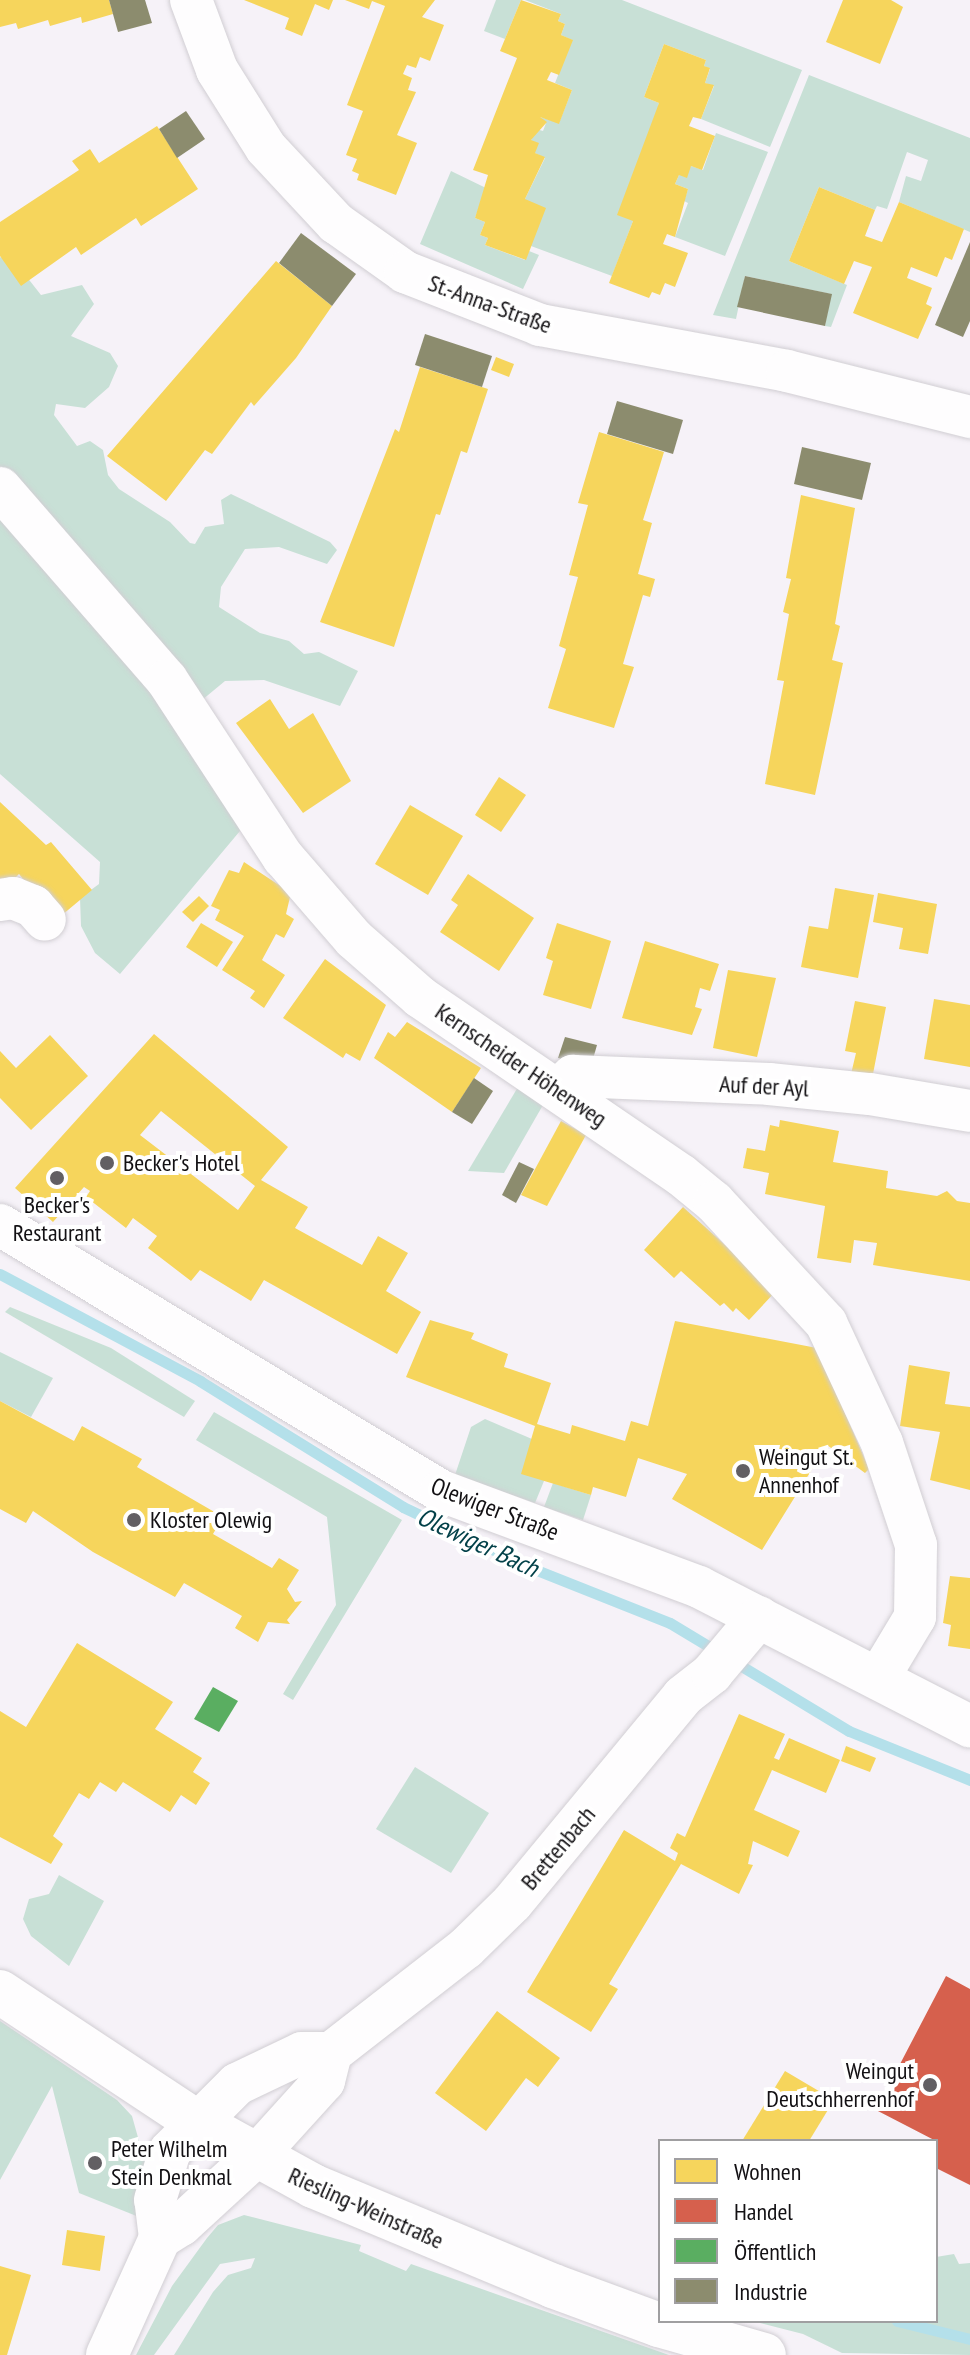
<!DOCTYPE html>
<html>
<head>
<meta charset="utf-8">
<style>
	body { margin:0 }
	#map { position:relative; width:970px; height:2355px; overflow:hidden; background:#f6f2f8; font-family:"PT Sans Narrow",sans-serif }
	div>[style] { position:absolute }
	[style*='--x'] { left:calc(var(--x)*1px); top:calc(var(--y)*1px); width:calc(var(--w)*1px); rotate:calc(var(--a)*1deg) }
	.green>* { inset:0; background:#c8e0d6 }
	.homes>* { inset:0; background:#f6d55c }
	.shops>* { inset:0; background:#d6604d }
	.public>* { inset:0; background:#5aae61 }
	.industry>* { inset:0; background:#8c8c6e }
	.stream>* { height:11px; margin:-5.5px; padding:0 5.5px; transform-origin:5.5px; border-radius:5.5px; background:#b4e0ea }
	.roads { filter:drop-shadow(0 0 2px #d1ced3) drop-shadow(0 0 2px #d1ced3) }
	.minor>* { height:42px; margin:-21px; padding:0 21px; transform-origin:21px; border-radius:21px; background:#fefdfe }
	.major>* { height:44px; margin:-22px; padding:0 22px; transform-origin:22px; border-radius:22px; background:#fefdfe }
	.dots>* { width:22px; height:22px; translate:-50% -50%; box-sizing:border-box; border:4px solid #fff; border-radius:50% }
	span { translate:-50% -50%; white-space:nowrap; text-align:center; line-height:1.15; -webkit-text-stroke:8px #fff; paint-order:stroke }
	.street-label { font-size:24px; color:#121013 }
	.poi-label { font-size:24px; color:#121013 }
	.left { translate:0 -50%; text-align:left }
	.right { translate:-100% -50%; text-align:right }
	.water-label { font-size:26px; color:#034149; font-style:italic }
	.legend { position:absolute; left:658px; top:2139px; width:280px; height:184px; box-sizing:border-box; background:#fff; border:2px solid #a09fa1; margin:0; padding:10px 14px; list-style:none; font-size:24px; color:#121013 }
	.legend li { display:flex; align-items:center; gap:16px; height:40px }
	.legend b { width:40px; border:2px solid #a09fa1 }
</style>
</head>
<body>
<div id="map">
	<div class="green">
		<div style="clip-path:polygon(496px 0,521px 0,505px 39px,484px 31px)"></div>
		<div style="clip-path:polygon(525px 0,622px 0,802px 70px,770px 147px,701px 119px,714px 86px,705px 83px,710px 69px,704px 66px,706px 60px,664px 44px,644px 97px,659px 103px,633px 221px,612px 276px,531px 246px,525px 199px,545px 158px,535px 153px,531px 140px,536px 129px,543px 131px,546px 123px,540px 117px,559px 123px,572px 90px,555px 83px,572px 40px,561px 35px,565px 24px,558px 21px,561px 14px)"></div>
		<div style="clip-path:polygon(809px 75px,970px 138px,970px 232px,899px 202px,906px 176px,921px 181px,928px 160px,907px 152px,887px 209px,877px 206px,875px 210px,819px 187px,789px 261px,847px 285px,831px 327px,825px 326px,831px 294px,745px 276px,736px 319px,713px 315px)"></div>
		<div style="clip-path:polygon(716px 133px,768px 152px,725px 256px,675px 237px,688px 203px,684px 201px,688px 189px,675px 184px,679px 175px,691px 166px,703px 170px)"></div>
		<div style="clip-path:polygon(451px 171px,486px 188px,475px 218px,485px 222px,480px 235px,488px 238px,485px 245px,525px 260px,529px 251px,539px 255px,523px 289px,420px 244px)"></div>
		<div style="clip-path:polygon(0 257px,19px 267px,41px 295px,82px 285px,94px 304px,71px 336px,110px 353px,118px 366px,109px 387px,85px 408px,56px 404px,54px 415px,77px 446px,90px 441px,103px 450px,108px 475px,119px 489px,170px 522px,190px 543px,195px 544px,205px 527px,224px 524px,221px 500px,231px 494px,330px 542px,337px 550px,327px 564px,279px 547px,245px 549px,221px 587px,219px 607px,260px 633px,289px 641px,304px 654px,319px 652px,358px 671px,340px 706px,264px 680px,225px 681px,196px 705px,245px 825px,120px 974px,95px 953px,81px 926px,80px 898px,99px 884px,100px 862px,0 774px)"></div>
		<div style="clip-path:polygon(521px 1082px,547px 1098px,504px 1173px,468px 1171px)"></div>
		<div style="clip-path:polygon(10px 1307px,111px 1348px,195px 1401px,184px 1417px,5px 1312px)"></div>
		<div style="clip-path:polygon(0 1352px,53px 1378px,31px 1417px,0 1401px)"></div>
		<div style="clip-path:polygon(214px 1412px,402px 1520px,293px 1700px,283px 1694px,336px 1605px,327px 1517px,196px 1440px)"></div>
		<div style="clip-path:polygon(485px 1419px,532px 1439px,544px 1481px,535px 1503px,455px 1475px,471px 1427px)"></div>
		<div style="clip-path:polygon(553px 1483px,591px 1495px,583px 1520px,544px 1507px)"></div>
		<div style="clip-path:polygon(415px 1767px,489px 1813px,451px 1873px,376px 1829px)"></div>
		<div style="clip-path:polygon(59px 1875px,104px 1901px,69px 1966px,31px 1936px,23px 1919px,29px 1899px,49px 1894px)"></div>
		<div style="clip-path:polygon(0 2021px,117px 2100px,132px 2116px,146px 2166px,139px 2217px,79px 2193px,52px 2086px,0 2180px)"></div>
		<div style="clip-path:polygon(244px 2215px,361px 2245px,359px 2251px,406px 2271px,411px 2264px,669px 2355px,174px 2355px,213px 2292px,228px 2275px,251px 2268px,255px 2258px,220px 2264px,154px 2355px,136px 2355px,172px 2286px,207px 2238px,218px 2225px)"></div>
		<div style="clip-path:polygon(954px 2254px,959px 2264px,970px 2263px,970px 2355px,842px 2353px,803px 2334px,752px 2321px,936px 2321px,936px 2257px)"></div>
	</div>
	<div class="homes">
		<div style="clip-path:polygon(0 0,109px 0,113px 14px,82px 23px,81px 17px,50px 26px,48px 20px,18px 29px,16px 23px,0 27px)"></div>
		<div style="clip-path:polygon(244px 0,333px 0,329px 10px,315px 4px,302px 36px,285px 29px,289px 18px)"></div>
		<div style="clip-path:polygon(345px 0,435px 0,422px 17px,444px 25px,430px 61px,420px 57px,416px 68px,407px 65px,403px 74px,412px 78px,408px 90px,416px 92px,397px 135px,417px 143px,396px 195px,357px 180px,359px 174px,352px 171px,357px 159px,346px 155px,363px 111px,347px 105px,385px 6px,372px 1px,369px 9px)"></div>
		<div style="clip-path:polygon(521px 0,561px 14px,558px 21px,565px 24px,561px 35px,573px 40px,559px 75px,551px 72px,547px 80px,572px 90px,559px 124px,540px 117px,547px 122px,531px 140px,539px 143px,535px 153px,545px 157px,525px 199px,546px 208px,526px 260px,485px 245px,488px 238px,480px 235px,485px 222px,475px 218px,488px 175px,473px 170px,517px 58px,500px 51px)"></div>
		<div style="clip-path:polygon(843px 0,891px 0,903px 7px,880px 64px,826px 42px)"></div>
		<div style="clip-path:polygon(664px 44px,706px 60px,704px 66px,710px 68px,705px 83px,714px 85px,701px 119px,693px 117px,689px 126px,715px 136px,702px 170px,691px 166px,687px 178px,679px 175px,675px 184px,688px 189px,675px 237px,667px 234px,663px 244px,688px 253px,675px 287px,665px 283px,660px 295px,652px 292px,649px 298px,609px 283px,633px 221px,617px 215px,659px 103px,644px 97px)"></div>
		<div style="clip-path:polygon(157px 126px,198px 189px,141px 226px,136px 218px,81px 255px,76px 247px,21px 286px,0 256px,0 222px,79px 170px,72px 161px,90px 149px,99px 163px)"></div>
		<div style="clip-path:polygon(819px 187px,875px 210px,865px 236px,882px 242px,899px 202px,964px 229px,952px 260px,945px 257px,937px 277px,911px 267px,907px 278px,932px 288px,926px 304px,932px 307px,918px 339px,853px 313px,872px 267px,854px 261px,844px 284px,789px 261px)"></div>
		<div style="clip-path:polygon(276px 261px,332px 306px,296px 358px,254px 406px,251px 402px,212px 454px,205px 450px,166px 501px,107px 456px)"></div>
		<div style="clip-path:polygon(496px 357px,514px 364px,509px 377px,491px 370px)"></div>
		<div style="clip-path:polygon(420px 367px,488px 389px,467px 453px,461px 451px,440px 515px,436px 514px,394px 647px,320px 622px,395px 429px,399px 432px)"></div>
		<div style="clip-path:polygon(599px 432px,664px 452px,643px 520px,652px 523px,638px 574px,655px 579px,650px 597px,643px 595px,623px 664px,634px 667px,614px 728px,548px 708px,566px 649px,559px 646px,578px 577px,569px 575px,588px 505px,578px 503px)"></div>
		<div style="clip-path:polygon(801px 495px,855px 508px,835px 624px,840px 626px,832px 660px,843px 663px,815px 795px,765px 784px,784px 681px,777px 680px,789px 614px,783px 612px,791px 579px,786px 578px)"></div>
		<div style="clip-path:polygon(270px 699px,289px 729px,313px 713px,351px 781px,303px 813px,236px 723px)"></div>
		<div style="clip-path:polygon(499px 777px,526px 795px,501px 832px,475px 815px)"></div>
		<div style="clip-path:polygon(0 802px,46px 845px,51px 842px,92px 890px,56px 920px,19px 874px,0 893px)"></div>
		<div style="clip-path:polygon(410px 805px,463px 836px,428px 895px,375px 864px)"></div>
		<div style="clip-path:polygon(244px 862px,291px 893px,286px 914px,294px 919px,284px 938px,276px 934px,262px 960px,285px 975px,264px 1008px,250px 998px,255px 991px,222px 970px,244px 936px,215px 920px,220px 910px,211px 906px,229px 870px,239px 873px)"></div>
		<div style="clip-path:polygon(468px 874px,534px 918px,499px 971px,440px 932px,458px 905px,451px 900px)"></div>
		<div style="clip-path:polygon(835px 888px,874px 895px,858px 978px,801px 967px,809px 926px,828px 929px)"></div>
		<div style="clip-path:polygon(878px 893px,937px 904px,928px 954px,899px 949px,903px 928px,873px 922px)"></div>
		<div style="clip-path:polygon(199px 896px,209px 906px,193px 922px,182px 912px)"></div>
		<div style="clip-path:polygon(201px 923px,233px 942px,217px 967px,186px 947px)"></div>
		<div style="clip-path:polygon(557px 923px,611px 941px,591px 1009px,543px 995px,553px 961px,546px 958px)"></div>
		<div style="clip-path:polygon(645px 941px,719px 964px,710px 991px,700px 988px,695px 1007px,702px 1009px,692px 1035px,622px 1018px)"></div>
		<div style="clip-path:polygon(325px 959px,386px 1005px,360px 1061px,346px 1053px,343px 1058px,283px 1018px)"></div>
		<div style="clip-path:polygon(728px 970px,776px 978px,757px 1057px,713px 1048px)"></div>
		<div style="clip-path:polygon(934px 999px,970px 1005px,970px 1067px,924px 1059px)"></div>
		<div style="clip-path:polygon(855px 1001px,886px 1007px,872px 1079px,851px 1074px,856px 1053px,845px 1051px)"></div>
		<div style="clip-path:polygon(407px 1022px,481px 1068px,452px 1112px,374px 1058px,388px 1032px,395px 1037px)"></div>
		<div style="clip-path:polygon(evenodd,154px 1034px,288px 1147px,261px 1180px,308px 1207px,295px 1228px,362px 1265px,378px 1236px,408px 1253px,386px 1291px,421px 1312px,397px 1354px,264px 1280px,251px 1301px,200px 1270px,191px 1281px,148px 1248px,157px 1236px,133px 1218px,126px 1228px,86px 1197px,90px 1191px,84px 1187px,53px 1222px,15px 1188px,154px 1034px,161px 1111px,255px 1186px,238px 1210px,140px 1135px,161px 1111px)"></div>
		<div style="clip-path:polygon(50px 1035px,88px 1076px,31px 1130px,0 1098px,0 1051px,16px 1068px)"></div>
		<div style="clip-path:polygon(780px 1120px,839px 1131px,833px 1162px,888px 1171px,886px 1188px,937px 1196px,947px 1191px,957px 1201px,970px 1203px,970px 1281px,873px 1265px,877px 1243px,854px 1240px,851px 1263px,817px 1258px,825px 1206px,765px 1194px,769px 1173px,743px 1168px,747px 1148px,765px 1151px,770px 1125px,779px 1127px)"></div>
		<div style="clip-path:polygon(561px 1121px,586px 1135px,547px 1206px,521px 1195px)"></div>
		<div style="clip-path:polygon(683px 1207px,776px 1291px,749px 1320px,736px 1308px,733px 1312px,724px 1303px,720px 1306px,681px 1271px,674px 1278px,644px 1250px)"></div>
		<div style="clip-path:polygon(430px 1320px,474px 1333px,471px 1339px,508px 1354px,504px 1367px,551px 1383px,537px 1424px,570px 1434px,572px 1425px,625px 1441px,631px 1421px,648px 1426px,675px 1321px,817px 1348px,869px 1469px,865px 1473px,827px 1445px,762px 1550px,672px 1499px,687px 1474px,638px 1458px,626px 1497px,593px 1487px,591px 1495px,521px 1474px,535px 1426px,406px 1377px)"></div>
		<div style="clip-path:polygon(909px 1365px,950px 1372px,945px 1404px,970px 1407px,970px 1490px,930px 1480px,940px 1432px,900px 1426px)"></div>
		<div style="clip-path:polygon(0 1401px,74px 1441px,82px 1426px,142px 1459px,137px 1467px,223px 1517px,213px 1534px,272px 1568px,279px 1558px,299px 1570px,287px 1589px,295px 1602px,302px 1601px,287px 1620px,290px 1624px,268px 1622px,258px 1642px,235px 1628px,242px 1616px,184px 1583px,175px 1597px,93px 1552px,33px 1511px,26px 1523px,0 1509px)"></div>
		<div style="clip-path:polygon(950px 1576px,970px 1578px,970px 1649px,948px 1646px,951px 1625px,943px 1623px)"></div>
		<div style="clip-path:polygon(77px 1643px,173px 1702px,155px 1729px,202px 1758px,193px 1772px,210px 1783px,196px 1805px,181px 1795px,170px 1812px,123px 1782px,116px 1792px,100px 1782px,89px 1799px,79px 1793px,53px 1836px,63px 1844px,51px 1864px,0 1837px,0 1711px,26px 1727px)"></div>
		<div style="clip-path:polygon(739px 1714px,785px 1734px,774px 1758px,779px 1760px,789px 1738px,840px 1760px,826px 1793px,772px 1770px,754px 1810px,800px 1831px,788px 1857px,753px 1841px,748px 1864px,753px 1865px,739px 1894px,681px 1864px,609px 1984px,618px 1989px,591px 2032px,527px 1992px,624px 1830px,675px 1861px,678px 1853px,670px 1848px,677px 1833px,685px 1837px)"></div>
		<div style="clip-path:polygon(846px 1746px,876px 1758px,870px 1772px,841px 1761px)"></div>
		<div style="clip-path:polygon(497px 2011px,560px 2058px,538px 2087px,526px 2078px,486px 2131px,435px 2093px)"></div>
		<div style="clip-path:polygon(785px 2071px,834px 2100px,809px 2141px,742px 2141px)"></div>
		<div style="clip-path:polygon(67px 2230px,105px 2236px,100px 2271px,62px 2265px)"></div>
		<div style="clip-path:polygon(0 2266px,31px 2275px,7px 2355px,0 2355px)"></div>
	</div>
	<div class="shops">
		<div style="clip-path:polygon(946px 1976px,970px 1989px,970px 2185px,936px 2168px,936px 2141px,876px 2110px)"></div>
	</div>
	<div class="public">
		<div style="clip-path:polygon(213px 1687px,238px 1701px,219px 1732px,194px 1719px)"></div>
	</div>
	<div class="industry">
		<div style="clip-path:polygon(109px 0,145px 0,152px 23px,118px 32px)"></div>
		<div style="clip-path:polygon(186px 111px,205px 139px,177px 158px,159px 129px)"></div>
		<div style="clip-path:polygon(301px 233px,356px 274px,332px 306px,279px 263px)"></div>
		<div style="clip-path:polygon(970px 242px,970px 321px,963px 337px,935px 325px)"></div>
		<div style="clip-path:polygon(745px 276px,832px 294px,825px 326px,737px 307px)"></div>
		<div style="clip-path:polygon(425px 334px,492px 356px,482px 387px,415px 365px)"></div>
		<div style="clip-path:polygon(617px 401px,683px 420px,673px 454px,607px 434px)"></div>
		<div style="clip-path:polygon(802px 447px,871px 463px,862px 500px,794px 484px)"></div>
		<div style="clip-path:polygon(565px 1037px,597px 1045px,591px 1066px,558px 1058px)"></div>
		<div style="clip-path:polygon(474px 1078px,493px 1091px,472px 1124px,452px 1112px)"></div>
		<div style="clip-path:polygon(519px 1162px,534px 1169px,516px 1203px,502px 1195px)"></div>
	</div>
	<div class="stream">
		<div style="--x:0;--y:1274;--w:227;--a:28.1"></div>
		<div style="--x:200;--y:1381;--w:239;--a:31.8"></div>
		<div style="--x:403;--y:1507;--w:145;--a:25.3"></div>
		<div style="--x:534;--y:1569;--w:146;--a:21.7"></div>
		<div style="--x:670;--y:1623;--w:209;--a:31.1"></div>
		<div style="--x:849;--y:1731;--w:131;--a:22"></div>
		<div style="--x:897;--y:2321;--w:75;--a:13.9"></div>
	</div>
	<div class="roads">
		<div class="minor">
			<div style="--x:191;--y:0;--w:75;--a:69.6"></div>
			<div style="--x:217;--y:70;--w:92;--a:57.9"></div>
			<div style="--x:266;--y:148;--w:103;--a:47"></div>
			<div style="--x:336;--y:223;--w:85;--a:35.4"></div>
			<div style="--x:405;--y:272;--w:145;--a:21.4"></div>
			<div style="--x:540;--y:325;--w:251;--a:10.5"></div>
			<div style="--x:787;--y:371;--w:189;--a:14.1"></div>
			<div style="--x:0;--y:488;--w:254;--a:49"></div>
			<div style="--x:167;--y:680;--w:212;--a:56.8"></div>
			<div style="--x:283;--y:857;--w:108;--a:49.1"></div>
			<div style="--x:354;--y:939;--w:88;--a:41.3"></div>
			<div style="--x:420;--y:997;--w:316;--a:34.3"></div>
			<div style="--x:681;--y:1175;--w:43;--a:39.3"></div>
			<div style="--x:714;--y:1202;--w:165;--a:47.2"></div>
			<div style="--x:826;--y:1323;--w:132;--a:65"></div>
			<div style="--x:882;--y:1443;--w:108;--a:71.6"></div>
			<div style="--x:916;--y:1545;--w:72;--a:90.8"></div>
			<div style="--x:915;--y:1617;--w:70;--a:121"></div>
			<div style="--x:0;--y:900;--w:13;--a:-9"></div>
			<div style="--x:13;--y:898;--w:22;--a:22"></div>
			<div style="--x:33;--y:906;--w:18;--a:49"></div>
			<div style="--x:560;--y:1088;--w:18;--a:-43"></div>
			<div style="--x:573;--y:1076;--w:196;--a:2.3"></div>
			<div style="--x:769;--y:1084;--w:101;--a:5.7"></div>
			<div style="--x:870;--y:1094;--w:101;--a:9.6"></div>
			<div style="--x:0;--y:1225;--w:515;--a:31.1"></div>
			<div style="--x:441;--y:1491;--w:275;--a:20.4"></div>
			<div style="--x:699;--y:1587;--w:305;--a:27.2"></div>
			<div style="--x:160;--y:2238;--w:25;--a:-32"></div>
			<div style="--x:181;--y:2225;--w:102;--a:-42.6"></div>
			<div style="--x:256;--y:2156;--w:101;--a:-47.8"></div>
			<div style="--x:324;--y:2081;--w:29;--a:-76"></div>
			<div style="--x:331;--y:2053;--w:171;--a:-37.9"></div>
			<div style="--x:466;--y:1948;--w:64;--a:-44.4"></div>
			<div style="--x:512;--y:1903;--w:268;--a:-50.4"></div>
			<div style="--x:683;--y:1696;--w:37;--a:-38"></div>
			<div style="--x:712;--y:1673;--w:73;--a:-50"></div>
			<div style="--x:107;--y:2355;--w:128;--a:-65.6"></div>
			<div style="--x:160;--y:2238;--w:38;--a:-97"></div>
			<div style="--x:155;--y:2200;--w:51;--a:-73"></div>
			<div style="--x:170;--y:2151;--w:95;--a:-45"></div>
			<div style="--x:237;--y:2084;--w:72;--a:-25.5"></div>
			<div style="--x:302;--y:2053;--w:29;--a:0"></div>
		</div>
		<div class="major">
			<div style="--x:0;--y:1992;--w:234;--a:33.5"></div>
			<div style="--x:195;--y:2121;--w:135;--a:28.8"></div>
			<div style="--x:313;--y:2186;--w:260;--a:22.6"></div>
			<div style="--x:553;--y:2286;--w:113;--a:20.2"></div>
			<div style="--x:659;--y:2325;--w:109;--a:15.9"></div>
		</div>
	</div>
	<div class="dots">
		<div style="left:107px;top:1163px;background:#625f63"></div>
		<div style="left:57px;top:1178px;background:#625f63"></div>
		<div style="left:743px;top:1471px;background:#625f63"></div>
		<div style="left:134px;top:1520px;background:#625f63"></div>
		<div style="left:930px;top:2085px;background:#625f63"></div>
		<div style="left:95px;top:2163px;background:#625f63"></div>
	</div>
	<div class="street-label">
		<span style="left:490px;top:304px;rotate:20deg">St.-Anna-Straße</span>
		<span style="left:521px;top:1065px;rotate:34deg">Kernscheider Höhenweg</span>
		<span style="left:764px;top:1086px;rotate:3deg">Auf der Ayl</span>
		<span style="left:495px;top:1509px;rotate:21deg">Olewiger Straße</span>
		<span style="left:558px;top:1848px;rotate:-50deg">Brettenbach</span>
		<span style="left:366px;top:2208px;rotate:24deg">Riesling-Weinstraße</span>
	</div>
	<div class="poi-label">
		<span class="left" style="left:123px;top:1163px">Becker's Hotel</span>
		<span style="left:57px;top:1219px">Becker's<br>Restaurant</span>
		<span class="left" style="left:759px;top:1471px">Weingut St.<br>Annenhof</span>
		<span class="left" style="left:150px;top:1520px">Kloster Olewig</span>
		<span class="right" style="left:914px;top:2085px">Weingut<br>Deutschherrenhof</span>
		<span class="left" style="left:111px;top:2163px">Peter Wilhelm<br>Stein Denkmal</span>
	</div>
	<div class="water-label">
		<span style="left:478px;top:1542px;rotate:25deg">Olewiger Bach</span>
	</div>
	<ul class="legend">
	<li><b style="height:22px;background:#f6d55c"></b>Wohnen</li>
	<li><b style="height:22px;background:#d6604d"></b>Handel</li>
	<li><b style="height:22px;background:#5aae61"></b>Öffentlich</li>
	<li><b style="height:22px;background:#8c8c6e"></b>Industrie</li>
	</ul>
</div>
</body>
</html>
